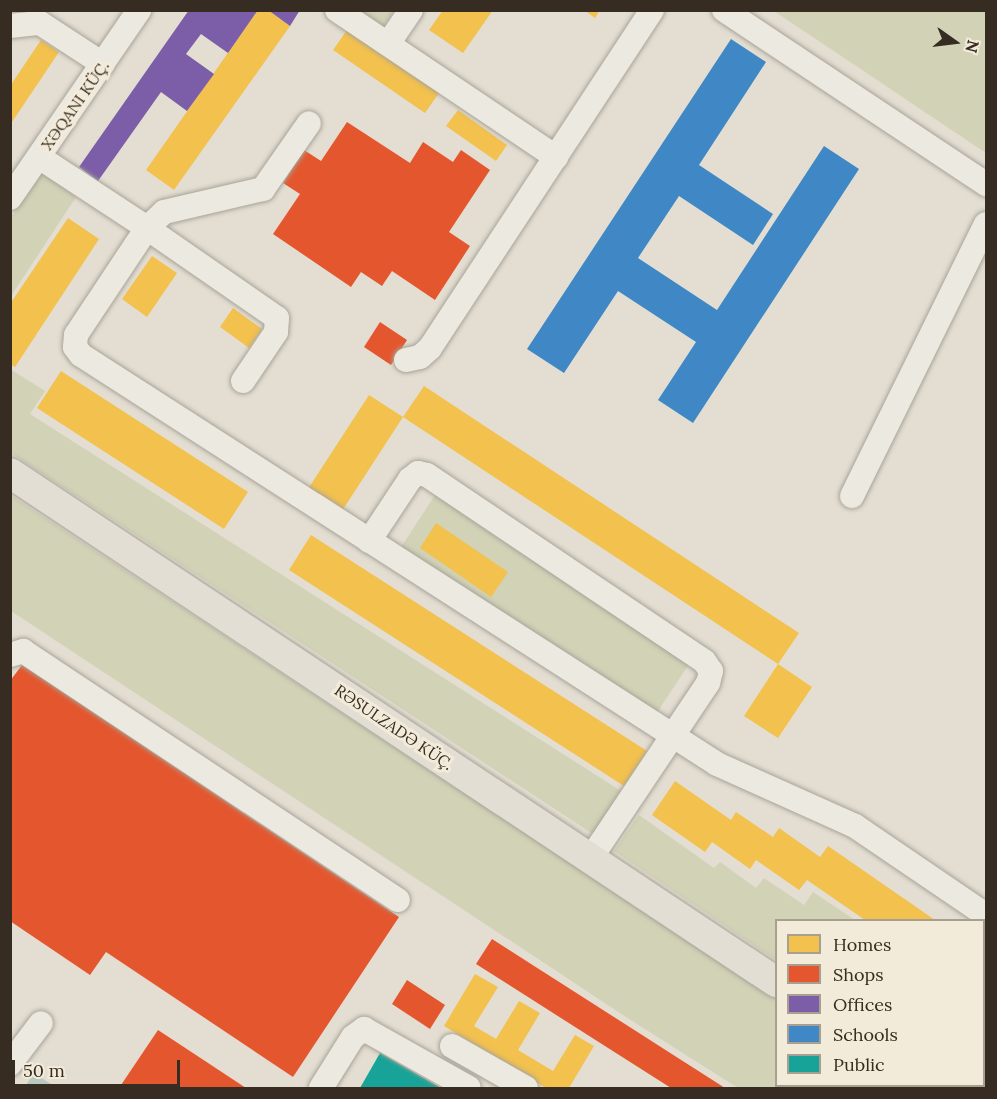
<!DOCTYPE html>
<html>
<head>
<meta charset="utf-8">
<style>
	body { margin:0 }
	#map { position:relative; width:997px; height:1099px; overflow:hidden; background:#e3ded1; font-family:Lora,serif }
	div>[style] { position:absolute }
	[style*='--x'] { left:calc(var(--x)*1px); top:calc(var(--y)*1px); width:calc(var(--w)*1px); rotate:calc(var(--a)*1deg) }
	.green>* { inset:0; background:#d1d2b6 }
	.water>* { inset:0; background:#bbc8c0 }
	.homes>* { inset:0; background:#f2c14e }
	.shops>* { inset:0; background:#e4572e }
	.offices>* { inset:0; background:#7b5ea7 }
	.schools>* { inset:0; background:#3f88c5 }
	.public>* { inset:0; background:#17a398 }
	.roads { filter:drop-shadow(0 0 2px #a9a399) drop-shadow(0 0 2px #a9a399) }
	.minor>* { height:24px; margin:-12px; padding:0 12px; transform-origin:12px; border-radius:12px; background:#ece9e1 }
	.major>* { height:30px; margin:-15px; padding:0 15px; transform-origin:15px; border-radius:15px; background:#e3ded4 }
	span { translate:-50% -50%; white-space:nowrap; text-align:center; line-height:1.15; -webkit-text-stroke:6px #f3ebd9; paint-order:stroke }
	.street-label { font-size:16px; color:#372c22 }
	.frame { position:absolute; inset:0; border:12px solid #372c22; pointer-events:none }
	.legend { position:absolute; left:775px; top:919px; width:210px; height:168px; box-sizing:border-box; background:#f3ebd9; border:2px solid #a89f90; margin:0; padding:8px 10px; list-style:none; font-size:18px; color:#372c22 }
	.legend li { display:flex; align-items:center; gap:12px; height:30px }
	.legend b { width:30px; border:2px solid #a89f90 }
	.north { position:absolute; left:925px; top:12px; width:60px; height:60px; -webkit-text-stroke:4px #f3ebd9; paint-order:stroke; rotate:104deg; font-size:16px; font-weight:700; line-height:24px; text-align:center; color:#372c22 }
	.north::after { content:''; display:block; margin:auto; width:21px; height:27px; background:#372c22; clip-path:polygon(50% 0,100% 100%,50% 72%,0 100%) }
	.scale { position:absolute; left:12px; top:1060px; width:168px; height:27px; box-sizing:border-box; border:3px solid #372c22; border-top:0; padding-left:8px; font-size:18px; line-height:21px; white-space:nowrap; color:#372c22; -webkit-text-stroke:4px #f3ebd9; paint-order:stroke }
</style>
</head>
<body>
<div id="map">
	<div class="green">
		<div style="clip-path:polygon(354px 11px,394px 11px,381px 29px)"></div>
		<div style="clip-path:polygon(774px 11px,986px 11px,986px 153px)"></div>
		<div style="clip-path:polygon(41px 172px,76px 197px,11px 296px,11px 217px)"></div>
		<div style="clip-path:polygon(10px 369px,45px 391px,30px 414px,621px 791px,593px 834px,11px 453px)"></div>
		<div style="clip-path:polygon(10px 495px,776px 998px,776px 1086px,913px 1088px,738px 1088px,626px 1017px,11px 611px)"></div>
		<div style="clip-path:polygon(435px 495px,689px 664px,654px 717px,398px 552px)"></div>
		<div style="clip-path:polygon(639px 815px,714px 868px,720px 862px,756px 888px,764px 878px,804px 905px,813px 892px,855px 920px,776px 920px,776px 960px,614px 851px)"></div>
		<div style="clip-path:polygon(984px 1007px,986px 1088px,967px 1088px,962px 1086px,984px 1086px)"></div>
	</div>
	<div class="water">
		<div style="clip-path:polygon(34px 1073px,57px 1088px,24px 1088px)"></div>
	</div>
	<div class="homes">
		<div style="clip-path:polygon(258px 10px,268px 10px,290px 26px,174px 190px,146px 170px)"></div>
		<div style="clip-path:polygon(443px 10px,493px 10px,463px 53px,429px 30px)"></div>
		<div style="clip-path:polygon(584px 10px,600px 10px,595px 18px)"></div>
		<div style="clip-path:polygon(347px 30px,439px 93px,425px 113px,333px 50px)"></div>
		<div style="clip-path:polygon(41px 40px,59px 52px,10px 125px,10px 86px)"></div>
		<div style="clip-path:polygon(458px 110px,507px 145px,496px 161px,446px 126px)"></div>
		<div style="clip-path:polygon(68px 218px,99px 239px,15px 367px,10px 364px,10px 304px)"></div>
		<div style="clip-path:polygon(152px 256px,177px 273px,147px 317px,122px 299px)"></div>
		<div style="clip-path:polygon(233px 308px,262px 329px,249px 348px,220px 327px)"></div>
		<div style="clip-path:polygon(61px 371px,248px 492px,224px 529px,37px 408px)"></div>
		<div style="clip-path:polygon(424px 386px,799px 633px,778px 664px,403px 417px,340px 514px,306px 492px,369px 395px,403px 417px)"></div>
		<div style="clip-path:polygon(436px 523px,508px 572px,491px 597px,420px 548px)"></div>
		<div style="clip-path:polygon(311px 535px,647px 751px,624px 786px,289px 570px)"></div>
		<div style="clip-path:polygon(778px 664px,812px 687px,778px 738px,744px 716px)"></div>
		<div style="clip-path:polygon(675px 781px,731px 820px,736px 812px,773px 837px,779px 828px,820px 857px,828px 846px,935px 920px,865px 920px,807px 880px,799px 890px,756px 860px,750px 869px,712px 842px,705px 852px,652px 815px)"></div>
		<div style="clip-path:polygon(984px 954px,986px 956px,986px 1004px,984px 1002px)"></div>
		<div style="clip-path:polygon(475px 974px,498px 987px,474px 1026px,496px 1039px,519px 1001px,540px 1013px,518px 1050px,553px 1071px,575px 1035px,594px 1046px,569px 1088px,546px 1088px,444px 1026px)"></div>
	</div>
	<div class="shops">
		<div style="clip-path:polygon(347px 122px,410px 163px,423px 142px,453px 162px,461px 150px,490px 170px,449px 232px,470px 246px,435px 300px,392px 271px,382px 286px,361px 272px,351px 287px,273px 234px,300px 194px,283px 183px,304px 150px,321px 161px)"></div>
		<div style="clip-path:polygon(380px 322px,407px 340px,391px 365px,364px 347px)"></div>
		<div style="clip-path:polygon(22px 665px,399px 917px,293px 1077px,106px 952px,90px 975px,10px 921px,10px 681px)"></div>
		<div style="clip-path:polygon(492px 939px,725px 1088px,671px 1088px,476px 964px)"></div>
		<div style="clip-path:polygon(407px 980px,445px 1005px,430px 1029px,392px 1004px)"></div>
		<div style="clip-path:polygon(158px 1030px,246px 1088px,119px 1088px)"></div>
	</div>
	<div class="offices">
		<div style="clip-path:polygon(189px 10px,258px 10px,228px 53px,201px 34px,186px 54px,214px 74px,187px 111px,161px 92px,98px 181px,79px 167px)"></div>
		<div style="clip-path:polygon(268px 10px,300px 10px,290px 26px)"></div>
	</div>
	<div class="schools">
		<div style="clip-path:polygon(731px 39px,766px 62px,699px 165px,773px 214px,753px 245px,679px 196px,638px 258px,717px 310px,824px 146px,859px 169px,693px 423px,658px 400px,696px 342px,618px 291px,564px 373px,527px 349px)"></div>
	</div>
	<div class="public">
		<div style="clip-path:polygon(380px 1053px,441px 1088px,360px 1088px)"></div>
	</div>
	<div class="roads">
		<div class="minor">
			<div style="--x:337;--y:10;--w:264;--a:33.9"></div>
			<div style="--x:724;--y:10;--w:315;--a:33.6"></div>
			<div style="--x:10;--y:26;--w:30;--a:-6"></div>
			<div style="--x:40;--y:23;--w:75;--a:33.1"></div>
			<div style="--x:388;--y:44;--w:41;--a:-55.9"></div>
			<div style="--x:39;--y:157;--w:129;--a:33.3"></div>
			<div style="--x:147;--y:228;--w:128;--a:123.6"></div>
			<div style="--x:76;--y:335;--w:12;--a:95"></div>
			<div style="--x:75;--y:347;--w:10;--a:53"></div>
			<div style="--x:81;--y:355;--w:756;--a:32.74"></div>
			<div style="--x:717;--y:764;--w:151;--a:24.2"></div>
			<div style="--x:855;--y:826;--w:158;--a:34.2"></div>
			<div style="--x:10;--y:198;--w:228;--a:-55.5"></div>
			<div style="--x:406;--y:360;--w:14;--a:-12"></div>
			<div style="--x:420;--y:357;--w:13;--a:-42"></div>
			<div style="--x:430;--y:348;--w:404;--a:-56.7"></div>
			<div style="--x:243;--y:381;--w:59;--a:-56"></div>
			<div style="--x:276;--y:332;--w:14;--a:-86"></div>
			<div style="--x:277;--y:318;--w:158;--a:-145.3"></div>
			<div style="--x:147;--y:228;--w:23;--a:-43"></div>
			<div style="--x:164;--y:212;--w:102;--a:-13.1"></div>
			<div style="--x:263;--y:189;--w:80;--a:-55.1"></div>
			<div style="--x:852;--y:496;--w:303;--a:-63.8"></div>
			<div style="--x:369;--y:541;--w:74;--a:-56.5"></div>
			<div style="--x:410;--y:479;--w:10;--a:-37"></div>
			<div style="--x:418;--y:473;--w:9;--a:13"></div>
			<div style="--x:427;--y:475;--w:334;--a:33.9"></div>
			<div style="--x:704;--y:661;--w:12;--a:55"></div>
			<div style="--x:711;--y:671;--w:12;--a:104"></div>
			<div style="--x:708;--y:683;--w:211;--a:123.8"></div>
			<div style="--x:10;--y:655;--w:14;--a:-17"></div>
			<div style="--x:23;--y:651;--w:450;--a:33.6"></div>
			<div style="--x:452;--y:1046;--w:85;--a:29.6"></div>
			<div style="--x:10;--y:1064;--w:51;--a:-52.9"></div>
			<div style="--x:321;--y:1088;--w:60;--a:-57.9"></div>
			<div style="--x:353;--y:1037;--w:14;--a:-36"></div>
			<div style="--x:364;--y:1029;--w:120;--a:29.3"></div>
		</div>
		<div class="major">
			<div style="--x:10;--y:473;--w:920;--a:33.6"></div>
			<div style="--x:930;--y:1086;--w:5;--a:22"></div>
		</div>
	</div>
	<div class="street-label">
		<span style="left:75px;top:105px;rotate:-55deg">XƏQANI KÜÇ.</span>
		<span style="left:394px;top:727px;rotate:34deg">RƏSULZADƏ KÜÇ.</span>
	</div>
	<div class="frame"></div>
	<ul class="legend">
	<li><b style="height:16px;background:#f2c14e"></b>Homes</li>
	<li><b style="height:16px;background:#e4572e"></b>Shops</li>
	<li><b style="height:16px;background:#7b5ea7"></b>Offices</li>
	<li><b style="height:16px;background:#3f88c5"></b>Schools</li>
	<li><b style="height:16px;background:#17a398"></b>Public</li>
	</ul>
	<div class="north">N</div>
	<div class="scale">50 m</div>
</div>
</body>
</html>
